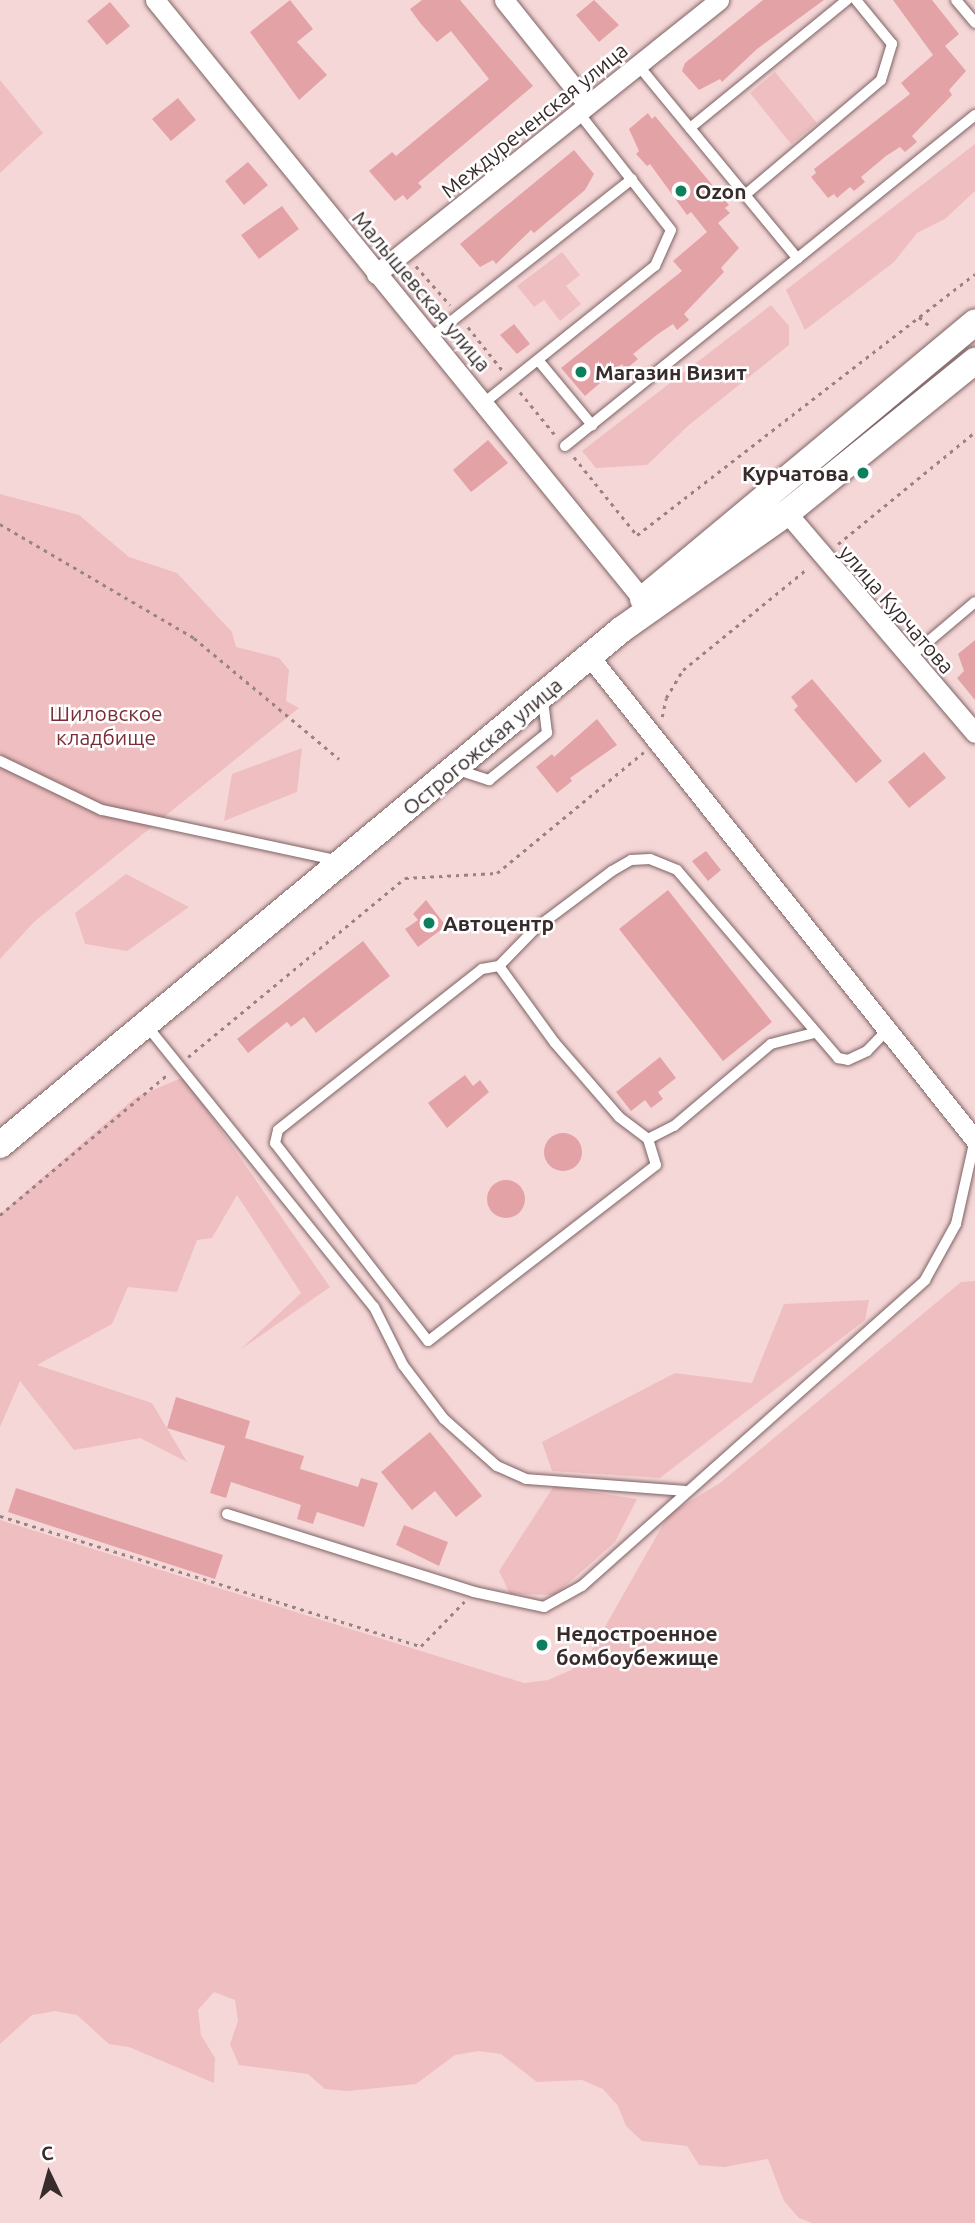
<!DOCTYPE html>
<html>
<head>
<meta charset="utf-8">
<style>
	body { margin:0 }
	#map { position:relative; width:975px; height:2223px; overflow:hidden; background:#f6d7d8; font-family:Ubuntu,sans-serif }
	div>[style] { position:absolute }
	[style*='--x'] { left:calc(var(--x)*1px); top:calc(var(--y)*1px); width:calc(var(--w)*1px); rotate:calc(var(--a)*1deg) }
	.green>* { inset:0; background:#efbec0 }
	.building>* { inset:0; background:#e3a2a6 }
	.round { border-radius:50% }
	.path>* { height:2.5px; margin-top:-1.25px; transform-origin:0; background:repeating-linear-gradient(90deg,#988283 0 3.5px,transparent 0 8.5px) }
	.roads { filter:drop-shadow(0 0 2px #7e6364) drop-shadow(0 0 2px #7e6364) }
	.lane>* { height:10px; margin:-5px; padding:0 5px; transform-origin:5px; border-radius:5px; background:#fff }
	.street>* { height:19px; margin:-9.5px; padding:0 9.5px; transform-origin:9.5px; border-radius:9.5px; background:#fff }
	.secondary>* { height:26px; margin:-13px; padding:0 13px; transform-origin:13px; border-radius:13px; background:#fff }
	.dots>* { width:19px; height:19px; translate:-50% -50%; box-sizing:border-box; border:4px solid #fff; border-radius:50% }
	span { translate:-50% -50%; white-space:nowrap; text-align:center; line-height:1.15; -webkit-text-stroke:5px #fff; paint-order:stroke }
	.street-label { font-size:21px; color:#372b2c }
	.poi-label { font-size:21px; color:#372b2c; font-weight:700 }
	.left { translate:0 -50%; text-align:left }
	.right { translate:-100% -50%; text-align:right }
	.park-label { font-size:21px; color:#7b2e38 }
	.north { position:absolute; left:14px; top:2139px; width:70px; height:70px; -webkit-text-stroke:5px #fff; paint-order:stroke; rotate:355deg; font-size:19px; font-weight:700; line-height:28px; text-align:center; color:#372b2c }
	.north::after { content:''; display:block; margin:auto; width:24px; height:32px; background:#372b2c; clip-path:polygon(50% 0,100% 100%,50% 72%,0 100%) }
</style>
</head>
<body>
<div id="map">
	<div class="green">
		<div style="clip-path:polygon(775px 72px,817px 123px,791px 144px,750px 93px)"></div>
		<div style="clip-path:polygon(0 80px,43px 133px,0 173px)"></div>
		<div style="clip-path:polygon(975px 144px,975px 191px,945px 219px,917px 233px,894px 262px,805px 330px,786px 290px)"></div>
		<div style="clip-path:polygon(562px 252px,580px 275px,566px 286px,581px 304px,560px 321px,544px 300px,534px 307px,517px 286px)"></div>
		<div style="clip-path:polygon(771px 305px,789px 326px,789px 345px,689px 425px,647px 465px,596px 468px,582px 451px)"></div>
		<div style="clip-path:polygon(0 494px,79px 515px,129px 557px,177px 573px,232px 632px,236px 647px,279px 658px,289px 670px,286px 701px,299px 708px,34px 922px,0 959px)"></div>
		<div style="clip-path:polygon(302px 748px,297px 792px,224px 821px,232px 774px)"></div>
		<div style="clip-path:polygon(126px 874px,189px 907px,127px 951px,85px 944px,75px 913px)"></div>
		<div style="clip-path:polygon(184px 1077px,330px 1287px,240px 1350px,301px 1293px,237px 1195px,212px 1238px,197px 1240px,177px 1292px,128px 1287px,112px 1324px,37px 1365px,152px 1403px,187px 1462px,140px 1438px,74px 1450px,20px 1381px,0 1427px,0 1214px,136px 1097px)"></div>
		<div style="clip-path:polygon(975px 1281px,975px 2223px,812px 2223px,799px 2218px,784px 2201px,768px 2159px,724px 2167px,699px 2165px,687px 2146px,642px 2141px,626px 2126px,618px 2106px,603px 2089px,582px 2080px,537px 2082px,501px 2054px,478px 2051px,455px 2055px,416px 2084px,348px 2091px,325px 2089px,308px 2074px,239px 2065px,230px 2044px,238px 2021px,235px 2000px,214px 1992px,198px 2010px,201px 2035px,215px 2058px,214px 2083px,129px 2047px,109px 2044px,77px 2015px,55px 2011px,32px 2015px,0 2044px,0 1520px,524px 1683px,548px 1680px,571px 1670px,589px 1655px,669px 1514px,720px 1483px,961px 1282px)"></div>
		<div style="clip-path:polygon(869px 1300px,865px 1320px,660px 1478px,552px 1471px,542px 1442px,675px 1373px,752px 1383px,784px 1304px)"></div>
		<div style="clip-path:polygon(554px 1486px,637px 1499px,615px 1542px,555px 1595px,510px 1594px,499px 1571px)"></div>
	</div>
	<div class="building">
		<div style="clip-path:polygon(290px 0,313px 29px,297px 42px,327px 75px,299px 100px,250px 32px)"></div>
		<div style="clip-path:polygon(422px 0,460px 0,533px 86px,418px 183px,422px 187px,407px 200px,403px 195px,395px 201px,369px 171px,392px 152px,396px 156px,489px 79px,451px 31px,437px 42px,421px 24px,410px 9px)"></div>
		<div style="clip-path:polygon(594px 0,619px 25px,599px 42px,576px 15px)"></div>
		<div style="clip-path:polygon(763px 0,824px 0,757px 49px,722px 82px,720px 79px,699px 90px,682px 71px,685px 63px)"></div>
		<div style="clip-path:polygon(893px 0,932px 0,959px 34px,945px 46px,966px 71px,949px 90px,952px 95px,912px 136px,917px 142px,905px 152px,900px 147px,886px 156px,861px 177px,865px 182px,854px 191px,850px 187px,837px 198px,834px 194px,828px 198px,811px 177px,816px 173px,814px 169px,910px 94px,901px 83px,933px 55px)"></div>
		<div style="clip-path:polygon(110px 2px,130px 26px,107px 45px,87px 21px)"></div>
		<div style="clip-path:polygon(178px 98px,196px 120px,171px 141px,152px 119px)"></div>
		<div style="clip-path:polygon(648px 113px,652px 119px,655px 116px,729px 205px,725px 208px,730px 213px,718px 223px,739px 248px,721px 268px,724px 272px,684px 314px,689px 320px,677px 330px,673px 324px,658px 334px,633px 354px,638px 359px,626px 369px,622px 364px,585px 396px,561px 368px,682px 271px,673px 261px,707px 232px,691px 212px,687px 215px,650px 164px,647px 166px,636px 154px,639px 151px,629px 129px)"></div>
		<div style="clip-path:polygon(574px 150px,594px 174px,585px 190px,534px 233px,531px 230px,496px 264px,493px 260px,480px 267px,460px 244px)"></div>
		<div style="clip-path:polygon(248px 162px,268px 185px,244px 205px,225px 181px)"></div>
		<div style="clip-path:polygon(282px 206px,299px 229px,259px 259px,241px 235px)"></div>
		<div style="clip-path:polygon(514px 324px,530px 344px,517px 354px,500px 335px)"></div>
		<div style="clip-path:polygon(488px 440px,508px 463px,471px 492px,453px 470px)"></div>
		<div style="clip-path:polygon(975px 640px,975px 700px,957px 678px,964px 671px,958px 654px)"></div>
		<div style="clip-path:polygon(812px 679px,882px 761px,856px 783px,794px 710px,798px 706px,791px 697px)"></div>
		<div style="clip-path:polygon(597px 719px,617px 745px,570px 778px,572px 781px,557px 793px,536px 767px,552px 754px,554px 757px)"></div>
		<div style="clip-path:polygon(924px 752px,946px 778px,909px 808px,888px 782px)"></div>
		<div style="clip-path:polygon(706px 851px,721px 870px,708px 881px,692px 861px)"></div>
		<div style="clip-path:polygon(668px 890px,772px 1022px,723px 1061px,619px 929px)"></div>
		<div style="clip-path:polygon(426px 900px,446px 926px,418px 947px,405px 929px,418px 920px,413px 914px)"></div>
		<div style="clip-path:polygon(363px 941px,390px 976px,316px 1033px,304px 1017px,291px 1027px,287px 1022px,248px 1053px,237px 1039px)"></div>
		<div style="clip-path:polygon(660px 1057px,676px 1078px,658px 1092px,663px 1099px,651px 1108px,645px 1100px,631px 1111px,616px 1092px)"></div>
		<div style="clip-path:polygon(465px 1075px,473px 1086px,480px 1080px,489px 1092px,447px 1128px,428px 1103px)"></div>
		<div class="round" style="left:544px;top:1133px;width:38px;height:38px"></div>
		<div class="round" style="left:487px;top:1180px;width:38px;height:38px"></div>
		<div style="clip-path:polygon(176px 1397px,250px 1421px,245px 1438px,304px 1456px,300px 1469px,358px 1487px,361px 1478px,378px 1483px,364px 1527px,317px 1512px,313px 1524px,297px 1519px,301px 1505px,231px 1482px,226px 1498px,210px 1493px,225px 1446px,167px 1428px)"></div>
		<div style="clip-path:polygon(430px 1432px,482px 1496px,456px 1517px,435px 1491px,412px 1510px,381px 1472px)"></div>
		<div style="clip-path:polygon(16px 1488px,223px 1555px,215px 1579px,8px 1512px)"></div>
		<div style="clip-path:polygon(404px 1525px,448px 1542px,439px 1566px,396px 1545px)"></div>
	</div>
	<div class="path">
		<div style="--x:416;--y:266;--w:52;--a:48.9"></div>
		<div style="--x:919;--y:317;--w:17;--a:40"></div>
		<div style="--x:468;--y:327;--w:56;--a:51.5"></div>
		<div style="--x:520;--y:392;--w:57;--a:50.7"></div>
		<div style="--x:574;--y:457;--w:100;--a:51.1"></div>
		<div style="--x:637;--y:535;--w:427;--a:-37.7"></div>
		<div style="--x:0;--y:524;--w:225;--a:30.4"></div>
		<div style="--x:194;--y:638;--w:189;--a:39.8"></div>
		<div style="--x:838;--y:544;--w:177;--a:-39.3"></div>
		<div style="--x:662;--y:717;--w:19;--a:-78"></div>
		<div style="--x:666;--y:698;--w:33;--a:-59"></div>
		<div style="--x:683;--y:670;--w:161;--a:-39.2"></div>
		<div style="--x:188;--y:1057;--w:281;--a:-39.5"></div>
		<div style="--x:405;--y:878;--w:92;--a:-3.1"></div>
		<div style="--x:497;--y:873;--w:190;--a:-39.5"></div>
		<div style="--x:0;--y:1215;--w:221;--a:-40"></div>
		<div style="--x:0;--y:1516;--w:441;--a:17.2"></div>
		<div style="--x:421;--y:1646;--w:62;--a:-45.7"></div>
	</div>
	<div class="roads">
		<div class="lane">
			<div style="--x:956;--y:0;--w:30;--a:50"></div>
			<div style="--x:638;--y:65;--w:251;--a:50.5"></div>
			<div style="--x:690;--y:128;--w:203;--a:-39.2"></div>
			<div style="--x:745;--y:195;--w:178;--a:-40.2"></div>
			<div style="--x:881;--y:80;--w:38;--a:-73"></div>
			<div style="--x:892;--y:44;--w:57;--a:-129.3"></div>
			<div style="--x:430;--y:338;--w:257;--a:-38.2"></div>
			<div style="--x:538;--y:360;--w:85;--a:50.3"></div>
			<div style="--x:485;--y:402;--w:218;--a:-38.7"></div>
			<div style="--x:655;--y:266;--w:39;--a:-66"></div>
			<div style="--x:671;--y:230;--w:150;--a:-128.2"></div>
			<div style="--x:565;--y:446;--w:527;--a:-38.91"></div>
			<div style="--x:910;--y:657;--w:85;--a:-40.2"></div>
			<div style="--x:0;--y:761;--w:113;--a:25.7"></div>
			<div style="--x:102;--y:810;--w:239;--a:12.1"></div>
			<div style="--x:458;--y:770;--w:33;--a:18"></div>
			<div style="--x:489;--y:780;--w:75;--a:-39"></div>
			<div style="--x:547;--y:733;--w:35;--a:-97"></div>
			<div style="--x:499;--y:966;--w:53;--a:-45.8"></div>
			<div style="--x:536;--y:928;--w:95;--a:-36.9"></div>
			<div style="--x:612;--y:871;--w:22;--a:-30"></div>
			<div style="--x:631;--y:860;--w:19;--a:-3"></div>
			<div style="--x:650;--y:859;--w:29;--a:22"></div>
			<div style="--x:677;--y:870;--w:248;--a:49.4"></div>
			<div style="--x:838;--y:1058;--w:10;--a:11"></div>
			<div style="--x:848;--y:1060;--w:21;--a:-25"></div>
			<div style="--x:867;--y:1051;--w:29;--a:-46"></div>
			<div style="--x:147;--y:1026;--w:361;--a:51.1"></div>
			<div style="--x:374;--y:1307;--w:65;--a:63.4"></div>
			<div style="--x:403;--y:1365;--w:68;--a:52.8"></div>
			<div style="--x:444;--y:1419;--w:71;--a:41.6"></div>
			<div style="--x:497;--y:1466;--w:32;--a:24"></div>
			<div style="--x:526;--y:1479;--w:159;--a:4.3"></div>
			<div style="--x:648;--y:1139;--w:27;--a:73"></div>
			<div style="--x:656;--y:1165;--w:288;--a:142.3"></div>
			<div style="--x:428;--y:1341;--w:250;--a:-127.7"></div>
			<div style="--x:275;--y:1143;--w:13;--a:-77"></div>
			<div style="--x:278;--y:1130;--w:260;--a:-38.3"></div>
			<div style="--x:482;--y:969;--w:17;--a:-10"></div>
			<div style="--x:499;--y:966;--w:95;--a:54"></div>
			<div style="--x:555;--y:1043;--w:98;--a:49.1"></div>
			<div style="--x:619;--y:1117;--w:36;--a:37"></div>
			<div style="--x:648;--y:1139;--w:29;--a:-27"></div>
			<div style="--x:674;--y:1126;--w:127;--a:-40.2"></div>
			<div style="--x:771;--y:1044;--w:44;--a:-14.3"></div>
			<div style="--x:227;--y:1514;--w:259;--a:17.5"></div>
			<div style="--x:474;--y:1592;--w:72;--a:12.1"></div>
			<div style="--x:544;--y:1607;--w:43;--a:-28.9"></div>
			<div style="--x:582;--y:1586;--w:460;--a:-41.7"></div>
			<div style="--x:925;--y:1280;--w:64;--a:-61"></div>
			<div style="--x:956;--y:1224;--w:87;--a:-77.4"></div>
		</div>
		<div class="street">
			<div style="--x:155;--y:0;--w:786;--a:50.88"></div>
			<div style="--x:504;--y:0;--w:133;--a:51.4"></div>
			<div style="--x:376;--y:274;--w:439;--a:-38.6"></div>
			<div style="--x:787;--y:513;--w:289;--a:49.5"></div>
			<div style="--x:590;--y:657;--w:618;--a:51.44"></div>
		</div>
		<div class="secondary">
			<div style="--x:643;--y:599;--w:432;--a:-39.8"></div>
			<div style="--x:0;--y:1145;--w:807;--a:-39.67"></div>
			<div style="--x:621;--y:630;--w:203;--a:-35.2"></div>
			<div style="--x:787;--y:513;--w:242;--a:-39"></div>
		</div>
	</div>
	<div class="dots">
		<div style="left:681px;top:191px;background:#0c7f5d"></div>
		<div style="left:581px;top:372px;background:#0c7f5d"></div>
		<div style="left:863px;top:473px;background:#0c7f5d"></div>
		<div style="left:429px;top:923px;background:#0c7f5d"></div>
		<div style="left:542px;top:1645px;background:#0c7f5d"></div>
	</div>
	<div class="street-label">
		<span style="left:534px;top:120px;rotate:-39deg">Междуреченская улица</span>
		<span style="left:422px;top:291px;rotate:50deg">Малышевская улица</span>
		<span style="left:897px;top:609px;rotate:49deg">улица Курчатова</span>
		<span style="left:482px;top:746px;rotate:-40deg">Острогожская улица</span>
	</div>
	<div class="poi-label">
		<span class="left" style="left:695px;top:191px">Ozon</span>
		<span class="left" style="left:595px;top:372px">Магазин Визит</span>
		<span class="right" style="left:849px;top:473px">Курчатова</span>
		<span class="left" style="left:443px;top:923px">Автоцентр</span>
		<span class="left" style="left:556px;top:1645px">Недостроенное<br>бомбоубежище</span>
	</div>
	<div class="park-label">
		<span style="left:106px;top:725px">Шиловское<br>кладбище</span>
	</div>
	<div class="north">С</div>
</div>
</body>
</html>
